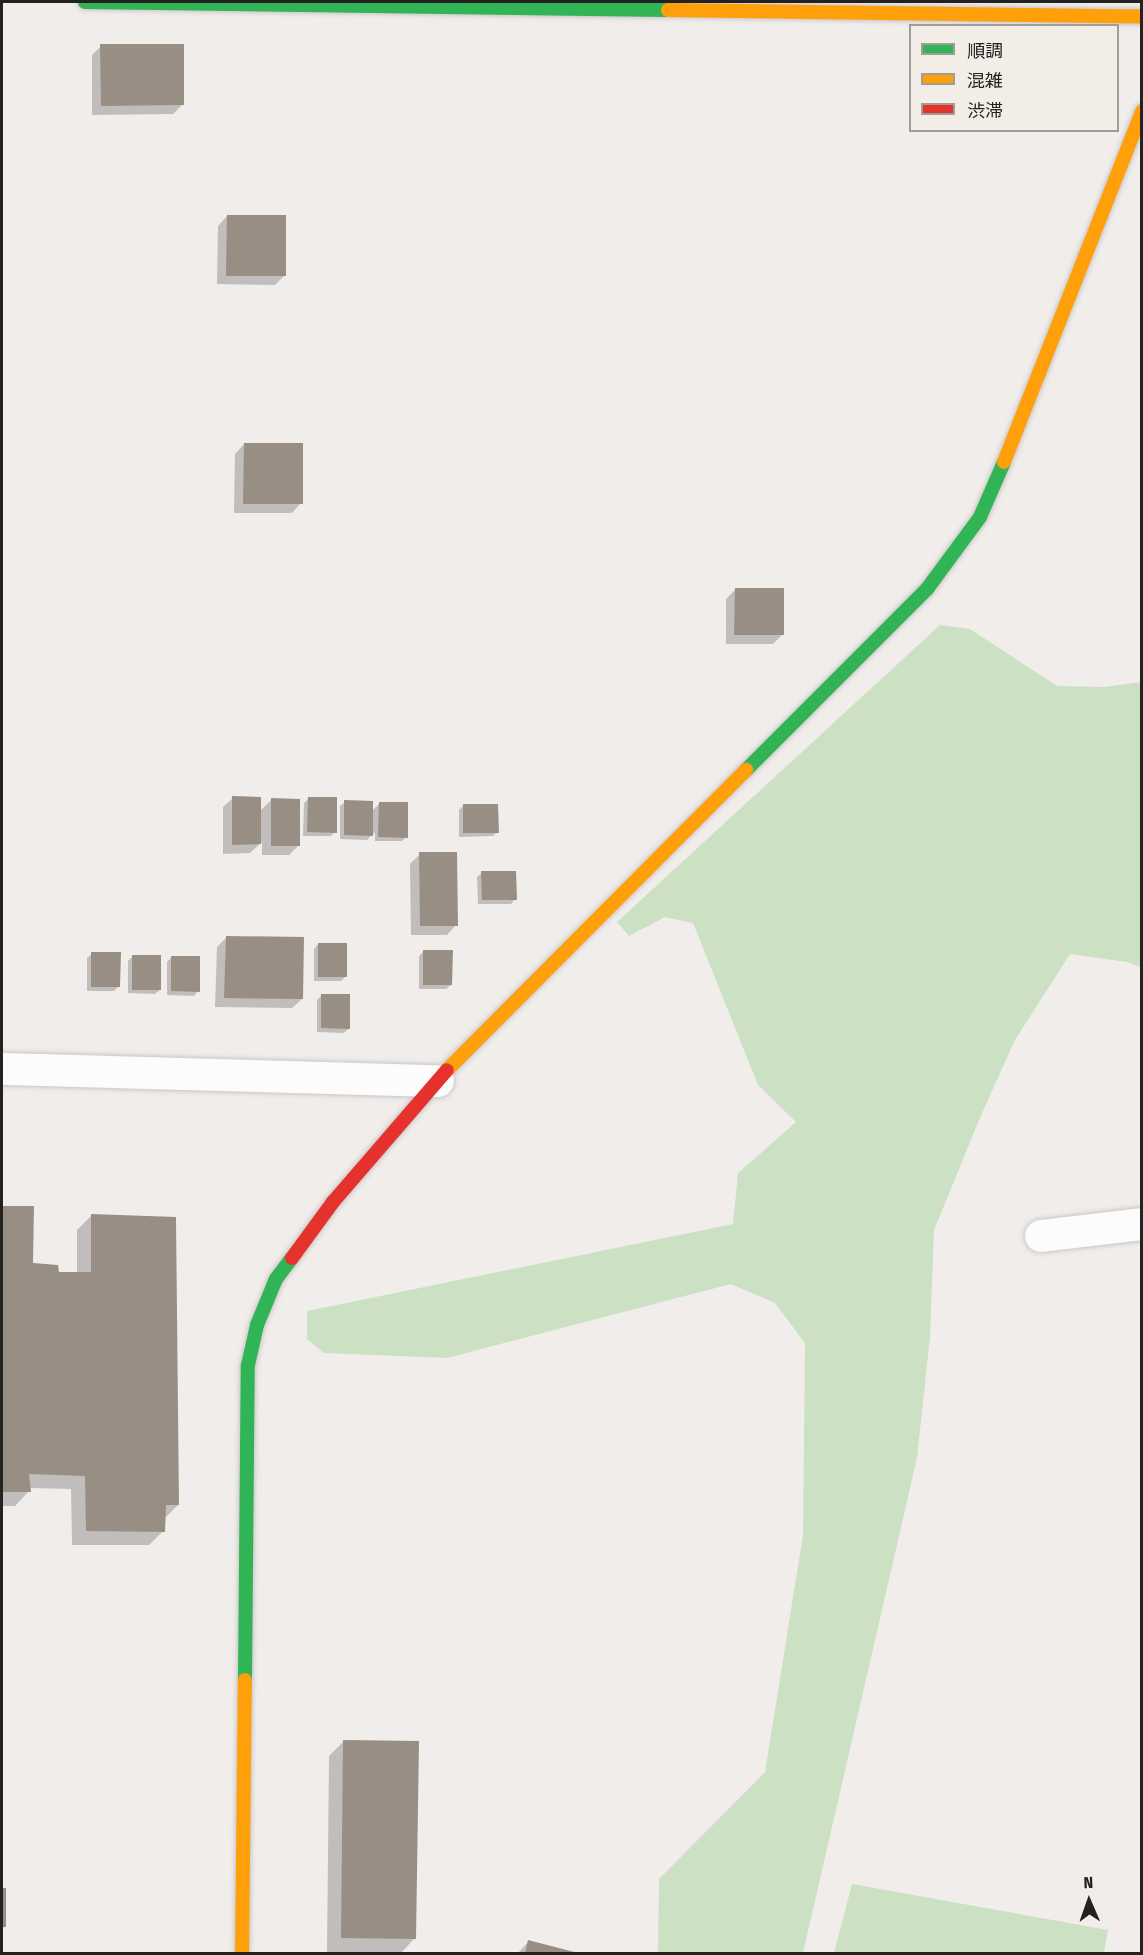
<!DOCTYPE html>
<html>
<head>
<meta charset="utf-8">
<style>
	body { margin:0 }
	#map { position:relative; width:1143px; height:1955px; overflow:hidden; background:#f0edeb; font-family:"Fira Sans Condensed","Noto Sans JP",sans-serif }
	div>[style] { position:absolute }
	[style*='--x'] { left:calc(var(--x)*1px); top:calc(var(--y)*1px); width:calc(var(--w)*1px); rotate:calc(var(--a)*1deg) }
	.green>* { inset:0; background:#cce1c4 }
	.shadow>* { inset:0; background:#0003 }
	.building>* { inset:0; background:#998e83 }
	.roads { filter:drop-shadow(0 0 2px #cbc8c6) drop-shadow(0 0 2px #cbc8c6) }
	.street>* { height:32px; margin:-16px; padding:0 16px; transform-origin:16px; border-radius:16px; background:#fdfcfc }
	.fast>* { height:14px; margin:-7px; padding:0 7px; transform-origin:7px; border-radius:7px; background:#30b455 }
	.slow>* { height:14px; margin:-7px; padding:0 7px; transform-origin:7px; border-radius:7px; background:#ff9f0a }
	.jam>* { height:14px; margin:-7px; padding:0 7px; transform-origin:7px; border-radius:7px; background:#e5322d }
	span { translate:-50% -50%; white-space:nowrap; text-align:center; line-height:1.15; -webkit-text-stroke:6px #f3ede8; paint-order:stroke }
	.frame { position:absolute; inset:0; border:3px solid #242221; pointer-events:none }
	.legend { position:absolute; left:909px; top:24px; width:210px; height:108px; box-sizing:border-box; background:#f3ede8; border:2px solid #a09c98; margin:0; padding:8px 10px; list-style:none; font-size:18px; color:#242221 }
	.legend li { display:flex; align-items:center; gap:12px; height:30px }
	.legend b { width:30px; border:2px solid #a09c98 }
	.north { position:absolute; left:1059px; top:1871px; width:60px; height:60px; -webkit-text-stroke:4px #f3ede8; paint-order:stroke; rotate:358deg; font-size:16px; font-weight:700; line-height:24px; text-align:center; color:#242221 }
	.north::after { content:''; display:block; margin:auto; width:21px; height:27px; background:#242221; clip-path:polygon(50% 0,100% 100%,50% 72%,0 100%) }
</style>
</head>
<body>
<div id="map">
	<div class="green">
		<div style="clip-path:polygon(940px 625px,970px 629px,1057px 686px,1105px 687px,1141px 682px,1141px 967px,1127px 962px,1070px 954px,1015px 1040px,982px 1113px,934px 1230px,930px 1337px,917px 1458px,803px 1953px,658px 1953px,659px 1879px,765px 1772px,803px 1535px,805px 1343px,775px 1303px,731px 1284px,447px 1358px,324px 1353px,307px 1339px,307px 1311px,733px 1224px,738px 1173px,796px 1122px,758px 1085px,693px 923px,665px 917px,629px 936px,617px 922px)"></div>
		<div style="clip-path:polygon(852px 1884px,1108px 1930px,1104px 1953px,834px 1953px)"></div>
	</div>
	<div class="shadow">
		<div style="clip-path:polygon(101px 46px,183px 104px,173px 114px,92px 115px,92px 55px)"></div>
		<div style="clip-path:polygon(227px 216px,285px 275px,275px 285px,217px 284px,218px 226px)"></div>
		<div style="clip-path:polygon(244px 444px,301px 503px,292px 513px,234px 513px,235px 454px)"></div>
		<div style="clip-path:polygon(735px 590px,782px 635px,773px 644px,726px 644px,726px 599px)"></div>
		<div style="clip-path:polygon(233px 798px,260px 811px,271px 800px,298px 846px,289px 855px,262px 855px,262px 842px,250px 853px,223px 854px,223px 807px)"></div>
		<div style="clip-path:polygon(308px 799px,335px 832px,331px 836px,303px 836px,304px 803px)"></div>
		<div style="clip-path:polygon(345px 802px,372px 811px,379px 804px,406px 837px,402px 841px,375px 841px,375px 832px,367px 840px,340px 839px,340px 806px)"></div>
		<div style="clip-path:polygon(463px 806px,497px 832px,493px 836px,459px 837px,459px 810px)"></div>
		<div style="clip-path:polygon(420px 854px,456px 925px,447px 935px,411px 935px,410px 864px)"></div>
		<div style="clip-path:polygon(482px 873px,515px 899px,511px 904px,478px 904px,477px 877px)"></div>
		<div style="clip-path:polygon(227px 937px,302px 999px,292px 1008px,215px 1007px,217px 947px)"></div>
		<div style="clip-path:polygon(318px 944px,345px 977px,341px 981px,314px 981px,314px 949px)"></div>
		<div style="clip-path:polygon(424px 951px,451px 985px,446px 989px,419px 989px,419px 956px)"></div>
		<div style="clip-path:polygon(92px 954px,119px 986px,114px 991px,87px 991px,87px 958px)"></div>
		<div style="clip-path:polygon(133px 956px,160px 990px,155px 994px,128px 993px,128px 961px)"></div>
		<div style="clip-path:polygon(171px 958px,198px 991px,194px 996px,167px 995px,167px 962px)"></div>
		<div style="clip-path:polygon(322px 995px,348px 1029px,344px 1033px,317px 1032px,317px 1000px)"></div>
		<div style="clip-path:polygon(2px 1208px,32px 1208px,32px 1264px,58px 1274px,77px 1274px,77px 1230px,91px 1216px,178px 1505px,164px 1519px,163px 1531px,149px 1545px,72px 1545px,71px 1489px,29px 1488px,29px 1491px,15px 1506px,2px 1506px)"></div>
		<div style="clip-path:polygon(343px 1742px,415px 1938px,401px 1953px,327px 1952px,329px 1756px)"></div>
		<div style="clip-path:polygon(2px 1889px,4px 1889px,5px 1926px,2px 1929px)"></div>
		<div style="clip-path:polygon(529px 1941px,575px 1954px,517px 1954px)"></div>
	</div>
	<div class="building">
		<div style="clip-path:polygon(100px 44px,184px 44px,184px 105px,101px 106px)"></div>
		<div style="clip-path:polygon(227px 215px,286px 215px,286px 276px,226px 276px)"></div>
		<div style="clip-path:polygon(244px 443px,303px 443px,303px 504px,243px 504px)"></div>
		<div style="clip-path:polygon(735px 588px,784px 588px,784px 635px,734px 635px)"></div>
		<div style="clip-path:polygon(232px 796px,261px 797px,261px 844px,232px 845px)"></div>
		<div style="clip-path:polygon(308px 797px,337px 797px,337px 833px,307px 832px)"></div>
		<div style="clip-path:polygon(271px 798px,300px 799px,300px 846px,271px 846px)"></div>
		<div style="clip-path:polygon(344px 800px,373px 801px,373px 836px,344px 835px)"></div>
		<div style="clip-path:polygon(379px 802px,408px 802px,408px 838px,378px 837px)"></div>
		<div style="clip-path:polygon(463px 804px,498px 804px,499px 833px,463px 833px)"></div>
		<div style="clip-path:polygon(419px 852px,457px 852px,458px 926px,420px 926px)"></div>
		<div style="clip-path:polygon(481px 871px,516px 871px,517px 900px,482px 900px)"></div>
		<div style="clip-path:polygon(226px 936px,304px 937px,303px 999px,224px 998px)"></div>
		<div style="clip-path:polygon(318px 943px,347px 943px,347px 977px,318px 977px)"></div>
		<div style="clip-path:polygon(423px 950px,453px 950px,452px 985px,423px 985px)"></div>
		<div style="clip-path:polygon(91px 952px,121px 952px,120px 987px,91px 987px)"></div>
		<div style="clip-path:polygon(132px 955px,161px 955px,161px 990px,132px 990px)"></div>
		<div style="clip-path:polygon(171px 956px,200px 956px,200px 992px,171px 991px)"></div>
		<div style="clip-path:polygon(321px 994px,350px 994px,350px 1029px,321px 1028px)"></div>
		<div style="clip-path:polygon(2px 1206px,34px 1206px,33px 1263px,58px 1265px,59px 1272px,91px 1272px,91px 1214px,176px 1217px,179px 1505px,166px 1505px,165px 1532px,86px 1531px,85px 1476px,29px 1474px,31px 1492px,2px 1492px)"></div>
		<div style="clip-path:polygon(343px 1740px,419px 1741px,416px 1939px,341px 1938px)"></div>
		<div style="clip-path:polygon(2px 1888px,6px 1888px,6px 1927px,2px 1927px)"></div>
		<div style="clip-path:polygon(528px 1940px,578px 1953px,578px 1954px,525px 1954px)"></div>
	</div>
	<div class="roads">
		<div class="street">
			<div style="--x:2;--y:1069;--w:436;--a:1.6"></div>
			<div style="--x:1041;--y:1236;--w:102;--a:-6.8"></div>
		</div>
		<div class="fast">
			<div style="--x:85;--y:2;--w:583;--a:0.79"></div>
			<div style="--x:746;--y:770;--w:256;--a:-45"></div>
			<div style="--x:927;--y:589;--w:89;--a:-53.6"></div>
			<div style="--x:980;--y:517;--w:60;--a:-66.4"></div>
			<div style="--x:245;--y:1680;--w:315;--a:-89.5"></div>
			<div style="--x:248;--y:1365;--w:41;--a:-77.3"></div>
			<div style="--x:257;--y:1325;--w:50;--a:-67.6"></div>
			<div style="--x:276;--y:1279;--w:26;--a:-53"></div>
		</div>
		<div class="slow">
			<div style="--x:668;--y:10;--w:474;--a:0.8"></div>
			<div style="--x:1004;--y:462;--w:377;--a:-68.5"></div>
			<div style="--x:447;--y:1070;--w:424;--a:-45.1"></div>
			<div style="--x:242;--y:1954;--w:274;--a:-89.4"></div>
		</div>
		<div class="jam">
			<div style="--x:292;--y:1258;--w:69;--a:-53.8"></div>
			<div style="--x:333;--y:1202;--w:174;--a:-49.2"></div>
		</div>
	</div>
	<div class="frame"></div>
	<ul class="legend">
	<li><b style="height:8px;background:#30b455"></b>順調</li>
	<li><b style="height:8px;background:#ff9f0a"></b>混雑</li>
	<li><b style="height:8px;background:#e5322d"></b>渋滞</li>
	</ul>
	<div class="north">N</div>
</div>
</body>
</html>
